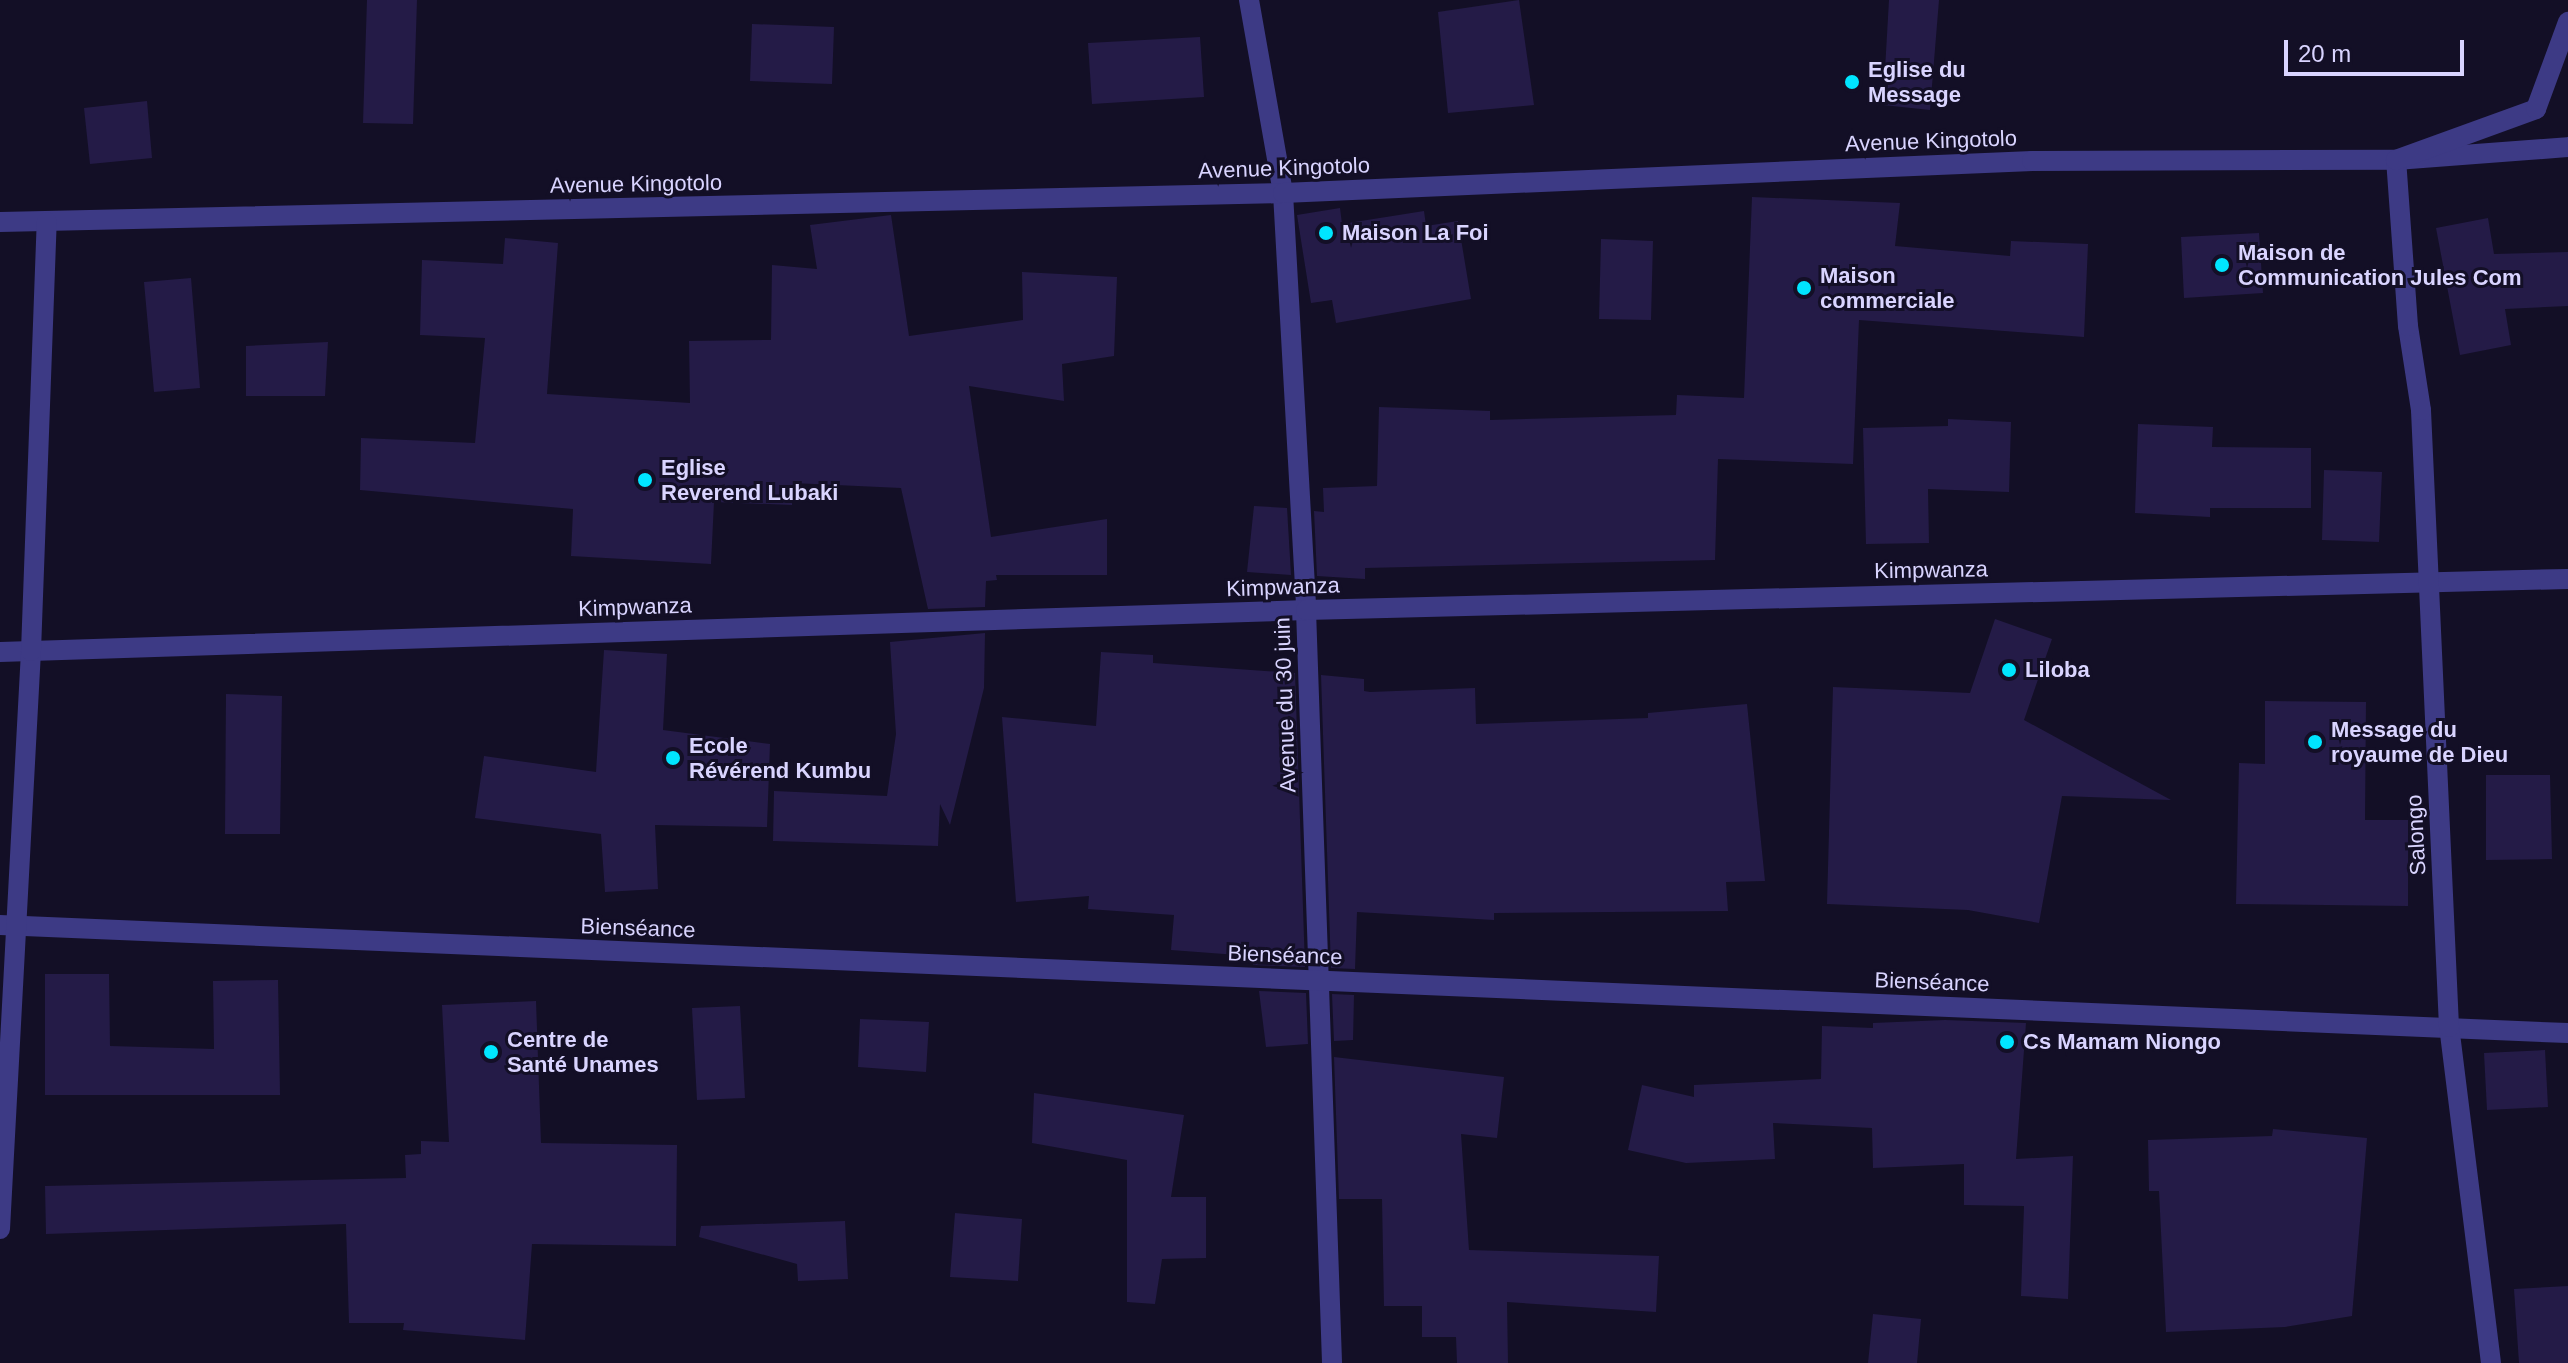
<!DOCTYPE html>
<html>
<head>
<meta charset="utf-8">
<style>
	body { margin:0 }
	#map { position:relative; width:2568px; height:1363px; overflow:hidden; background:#130f26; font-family:Arial,sans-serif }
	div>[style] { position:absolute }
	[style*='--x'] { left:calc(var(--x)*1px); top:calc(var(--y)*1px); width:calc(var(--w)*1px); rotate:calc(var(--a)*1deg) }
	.building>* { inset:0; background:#241b47 }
	.minor>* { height:20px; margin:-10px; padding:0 10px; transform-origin:10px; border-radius:10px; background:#3d3a85 }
	.dots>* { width:22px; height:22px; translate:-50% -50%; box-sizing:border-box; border:4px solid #130f26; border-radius:50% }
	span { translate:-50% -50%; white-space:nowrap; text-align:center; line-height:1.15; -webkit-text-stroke:6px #130f26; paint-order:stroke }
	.poi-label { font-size:22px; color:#d9d4ff; font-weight:700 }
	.left { translate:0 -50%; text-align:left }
	.street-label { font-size:22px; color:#d9d4ff }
	.scale { position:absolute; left:2284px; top:40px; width:180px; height:36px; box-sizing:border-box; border:4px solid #d9d4ff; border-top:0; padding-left:10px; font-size:24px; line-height:28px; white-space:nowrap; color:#d9d4ff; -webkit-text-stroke:6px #130f26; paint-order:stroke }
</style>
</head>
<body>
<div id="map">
	<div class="building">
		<div style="clip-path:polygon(367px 0,417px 0,413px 124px,363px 123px)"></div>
		<div style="clip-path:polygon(1519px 0,1534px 105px,1448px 113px,1438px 12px)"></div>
		<div style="clip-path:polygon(1889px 0,1939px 0,1930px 110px,1883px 105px)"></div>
		<div style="clip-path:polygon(752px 24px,834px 27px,832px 84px,750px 81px)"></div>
		<div style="clip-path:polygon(1200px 37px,1204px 97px,1092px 104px,1088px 43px)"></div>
		<div style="clip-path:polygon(147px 101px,152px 158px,90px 164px,84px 108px)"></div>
		<div style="clip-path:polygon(1752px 197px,1900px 203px,1895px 246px,2010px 256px,2011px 241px,2088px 244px,2084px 337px,1859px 320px,1853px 464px,1718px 459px,1715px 560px,1365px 568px,1365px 579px,1317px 576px,1314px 511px,1324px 512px,1323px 488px,1377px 486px,1379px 407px,1490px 411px,1490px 420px,1676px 415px,1677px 395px,1744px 398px)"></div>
		<div style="clip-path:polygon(1340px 208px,1342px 224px,1424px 211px,1426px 226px,1458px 221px,1471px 299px,1336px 323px,1332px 300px,1311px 303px,1297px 215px)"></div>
		<div style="clip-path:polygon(891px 215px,909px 336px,1023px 320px,1022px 272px,1117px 277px,1114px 356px,1062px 364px,1064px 401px,969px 386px,991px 537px,1107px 519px,1107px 575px,996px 575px,997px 580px,986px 581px,985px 607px,928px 609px,901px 488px,793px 483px,792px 505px,714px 502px,711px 564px,571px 556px,573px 509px,360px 490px,361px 438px,475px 443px,485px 338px,420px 335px,422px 260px,503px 264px,505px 238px,558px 243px,547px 394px,690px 403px,689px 341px,771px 340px,772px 265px,817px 269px,810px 225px)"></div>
		<div style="clip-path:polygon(2488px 218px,2494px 254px,2568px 252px,2568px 306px,2505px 309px,2511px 345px,2460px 355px,2436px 228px)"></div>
		<div style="clip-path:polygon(2259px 233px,2263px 293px,2184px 298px,2181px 237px)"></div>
		<div style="clip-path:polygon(1601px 239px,1653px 241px,1651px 320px,1599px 319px)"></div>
		<div style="clip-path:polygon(191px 278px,200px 388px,154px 392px,144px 282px)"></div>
		<div style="clip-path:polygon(328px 342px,325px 396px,246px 396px,246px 346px)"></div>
		<div style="clip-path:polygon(1948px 419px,2011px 422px,2009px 492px,1928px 489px,1929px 543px,1866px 544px,1863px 428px,1948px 426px)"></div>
		<div style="clip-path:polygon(2138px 424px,2213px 427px,2212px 447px,2311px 448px,2311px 508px,2210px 508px,2210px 517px,2135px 513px)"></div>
		<div style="clip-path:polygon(2324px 470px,2382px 472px,2379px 542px,2322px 540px)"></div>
		<div style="clip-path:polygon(1254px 506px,1287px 508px,1291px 575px,1247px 572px)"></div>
		<div style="clip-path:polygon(1995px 619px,2052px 639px,2024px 720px,2171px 800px,2062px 796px,2039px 923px,1968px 910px,1827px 904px,1833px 687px,1970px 693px)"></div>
		<div style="clip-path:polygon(985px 633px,984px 688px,950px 825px,940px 804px,938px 846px,773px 841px,774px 791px,887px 796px,896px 734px,890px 642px)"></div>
		<div style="clip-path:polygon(604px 650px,667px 654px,663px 730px,770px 744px,767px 827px,655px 825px,658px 889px,605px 892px,601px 834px,475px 818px,484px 756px,596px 772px)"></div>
		<div style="clip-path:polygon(1101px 652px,1153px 655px,1153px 663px,1295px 673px,1305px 967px,1253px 965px,1251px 956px,1171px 950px,1174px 915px,1088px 909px,1089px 896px,1016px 902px,1002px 717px,1096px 726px)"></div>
		<div style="clip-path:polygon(1321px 675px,1364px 679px,1364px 691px,1370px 692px,1475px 688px,1476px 724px,1648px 718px,1648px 713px,1747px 704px,1765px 881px,1726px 882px,1728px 911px,1494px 913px,1494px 920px,1357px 912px,1355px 969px,1331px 968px)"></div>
		<div style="clip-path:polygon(226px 694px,282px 696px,280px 834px,225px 834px)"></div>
		<div style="clip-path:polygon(2265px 701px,2366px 702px,2365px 820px,2408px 820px,2408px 906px,2236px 904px,2239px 763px,2265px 764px)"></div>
		<div style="clip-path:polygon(2486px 775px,2550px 775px,2552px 859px,2486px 860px)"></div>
		<div style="clip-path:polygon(45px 974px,109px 974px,110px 1046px,214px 1049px,213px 981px,278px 980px,280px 1095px,45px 1095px)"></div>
		<div style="clip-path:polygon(1259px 991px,1306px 993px,1308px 1044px,1266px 1047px)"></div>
		<div style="clip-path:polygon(1332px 994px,1354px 995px,1353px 1040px,1334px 1041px)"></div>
		<div style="clip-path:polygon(536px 1001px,541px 1143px,677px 1145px,676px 1246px,532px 1244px,525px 1340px,403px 1330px,404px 1323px,349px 1323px,346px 1224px,46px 1234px,45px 1186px,406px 1178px,405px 1155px,421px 1154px,421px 1141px,449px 1142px,442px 1005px)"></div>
		<div style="clip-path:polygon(740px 1006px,745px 1098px,697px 1100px,692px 1008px)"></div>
		<div style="clip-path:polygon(860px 1019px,929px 1022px,926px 1072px,858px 1067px)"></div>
		<div style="clip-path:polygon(1945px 1020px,2026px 1023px,2016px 1159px,2073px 1156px,2068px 1299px,2021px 1296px,2024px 1206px,1964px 1205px,1964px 1164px,1873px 1168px,1872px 1128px,1773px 1123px,1775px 1159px,1686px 1163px,1628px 1150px,1642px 1085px,1694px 1097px,1694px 1085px,1821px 1079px,1822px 1026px,1873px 1028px,1873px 1023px)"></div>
		<div style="clip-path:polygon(2545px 1050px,2548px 1107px,2487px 1110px,2484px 1053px)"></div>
		<div style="clip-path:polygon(1334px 1057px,1504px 1077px,1497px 1138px,1461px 1134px,1469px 1250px,1659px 1256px,1656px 1312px,1507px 1302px,1508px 1363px,1457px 1363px,1456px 1337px,1422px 1337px,1422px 1306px,1384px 1306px,1382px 1199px,1339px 1199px)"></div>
		<div style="clip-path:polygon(1034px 1093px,1184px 1115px,1171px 1197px,1206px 1197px,1206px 1258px,1162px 1259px,1155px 1304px,1127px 1302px,1127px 1160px,1032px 1143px)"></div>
		<div style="clip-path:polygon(2273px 1129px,2367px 1138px,2352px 1316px,2285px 1327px,2166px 1332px,2159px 1191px,2149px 1191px,2148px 1140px,2272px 1136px)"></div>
		<div style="clip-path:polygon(955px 1213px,1022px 1219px,1018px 1281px,950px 1277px)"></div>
		<div style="clip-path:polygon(845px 1221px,848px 1279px,798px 1281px,797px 1264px,699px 1237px,701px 1226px)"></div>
		<div style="clip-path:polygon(2568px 1286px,2568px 1363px,2519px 1363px,2514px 1289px)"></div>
		<div style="clip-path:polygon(1873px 1314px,1921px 1319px,1917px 1363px,1868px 1363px)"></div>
	</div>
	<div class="minor">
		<div style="--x:1249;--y:0;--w:196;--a:80"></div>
		<div style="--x:1283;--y:193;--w:418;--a:86.8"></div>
		<div style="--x:1306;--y:610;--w:753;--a:88.02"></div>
		<div style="--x:0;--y:222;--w:1283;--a:-1.29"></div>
		<div style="--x:1283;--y:193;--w:750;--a:-2.45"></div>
		<div style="--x:2032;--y:161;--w:364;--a:-0.2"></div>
		<div style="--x:2396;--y:160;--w:172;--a:-4.3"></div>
		<div style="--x:0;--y:652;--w:1307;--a:-1.84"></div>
		<div style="--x:1306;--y:610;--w:1262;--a:-1.41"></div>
		<div style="--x:0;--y:925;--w:2570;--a:2.41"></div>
		<div style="--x:0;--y:1229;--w:579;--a:-86.93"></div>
		<div style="--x:31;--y:651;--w:429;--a:-87.9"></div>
		<div style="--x:2491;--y:1363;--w:339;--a:-97.1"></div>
		<div style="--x:2449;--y:1027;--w:618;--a:-92.6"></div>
		<div style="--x:2421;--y:410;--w:85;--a:-98.8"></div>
		<div style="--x:2408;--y:326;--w:166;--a:-94.1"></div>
		<div style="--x:2396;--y:160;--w:149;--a:-20"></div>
		<div style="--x:2536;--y:109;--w:93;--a:-69.8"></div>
	</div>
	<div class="dots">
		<div style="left:1852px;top:82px;background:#00e5ff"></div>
		<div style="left:1326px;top:233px;background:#00e5ff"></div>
		<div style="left:2222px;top:265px;background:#00e5ff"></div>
		<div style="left:1804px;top:288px;background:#00e5ff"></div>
		<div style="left:645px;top:480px;background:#00e5ff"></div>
		<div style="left:2009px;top:670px;background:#00e5ff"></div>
		<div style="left:2315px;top:742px;background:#00e5ff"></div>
		<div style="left:673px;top:758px;background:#00e5ff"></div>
		<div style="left:2007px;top:1042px;background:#00e5ff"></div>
		<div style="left:491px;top:1052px;background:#00e5ff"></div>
	</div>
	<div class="poi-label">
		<span class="left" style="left:1868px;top:82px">Eglise du<br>Message</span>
		<span class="left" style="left:1342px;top:233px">Maison La Foi</span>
		<span class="left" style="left:2238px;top:265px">Maison de<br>Communication Jules Com</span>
		<span class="left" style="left:1820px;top:288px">Maison<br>commerciale</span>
		<span class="left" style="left:661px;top:480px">Eglise<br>Reverend Lubaki</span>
		<span class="left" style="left:2025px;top:670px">Liloba</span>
		<span class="left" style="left:2331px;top:742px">Message du<br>royaume de Dieu</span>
		<span class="left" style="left:689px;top:758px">Ecole<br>Révérend Kumbu</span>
		<span class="left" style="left:507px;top:1052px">Centre de<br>Santé Unames</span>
		<span class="left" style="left:2023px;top:1042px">Cs Mamam Niongo</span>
	</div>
	<div class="street-label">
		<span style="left:1931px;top:141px;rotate:-2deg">Avenue Kingotolo</span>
		<span style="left:1284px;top:168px;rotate:-2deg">Avenue Kingotolo</span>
		<span style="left:636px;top:184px;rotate:-1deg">Avenue Kingotolo</span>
		<span style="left:1931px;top:570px;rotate:-1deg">Kimpwanza</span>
		<span style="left:1283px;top:587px;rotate:-2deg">Kimpwanza</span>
		<span style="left:635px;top:607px;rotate:-2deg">Kimpwanza</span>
		<span style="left:1285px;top:705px;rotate:-92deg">Avenue du 30 juin</span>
		<span style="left:2416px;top:835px;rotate:-93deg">Salongo</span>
		<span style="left:638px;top:928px;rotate:2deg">Bienséance</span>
		<span style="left:1285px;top:955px;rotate:2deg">Bienséance</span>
		<span style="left:1932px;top:982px;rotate:2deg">Bienséance</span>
	</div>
	<div class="scale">20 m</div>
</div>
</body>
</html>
